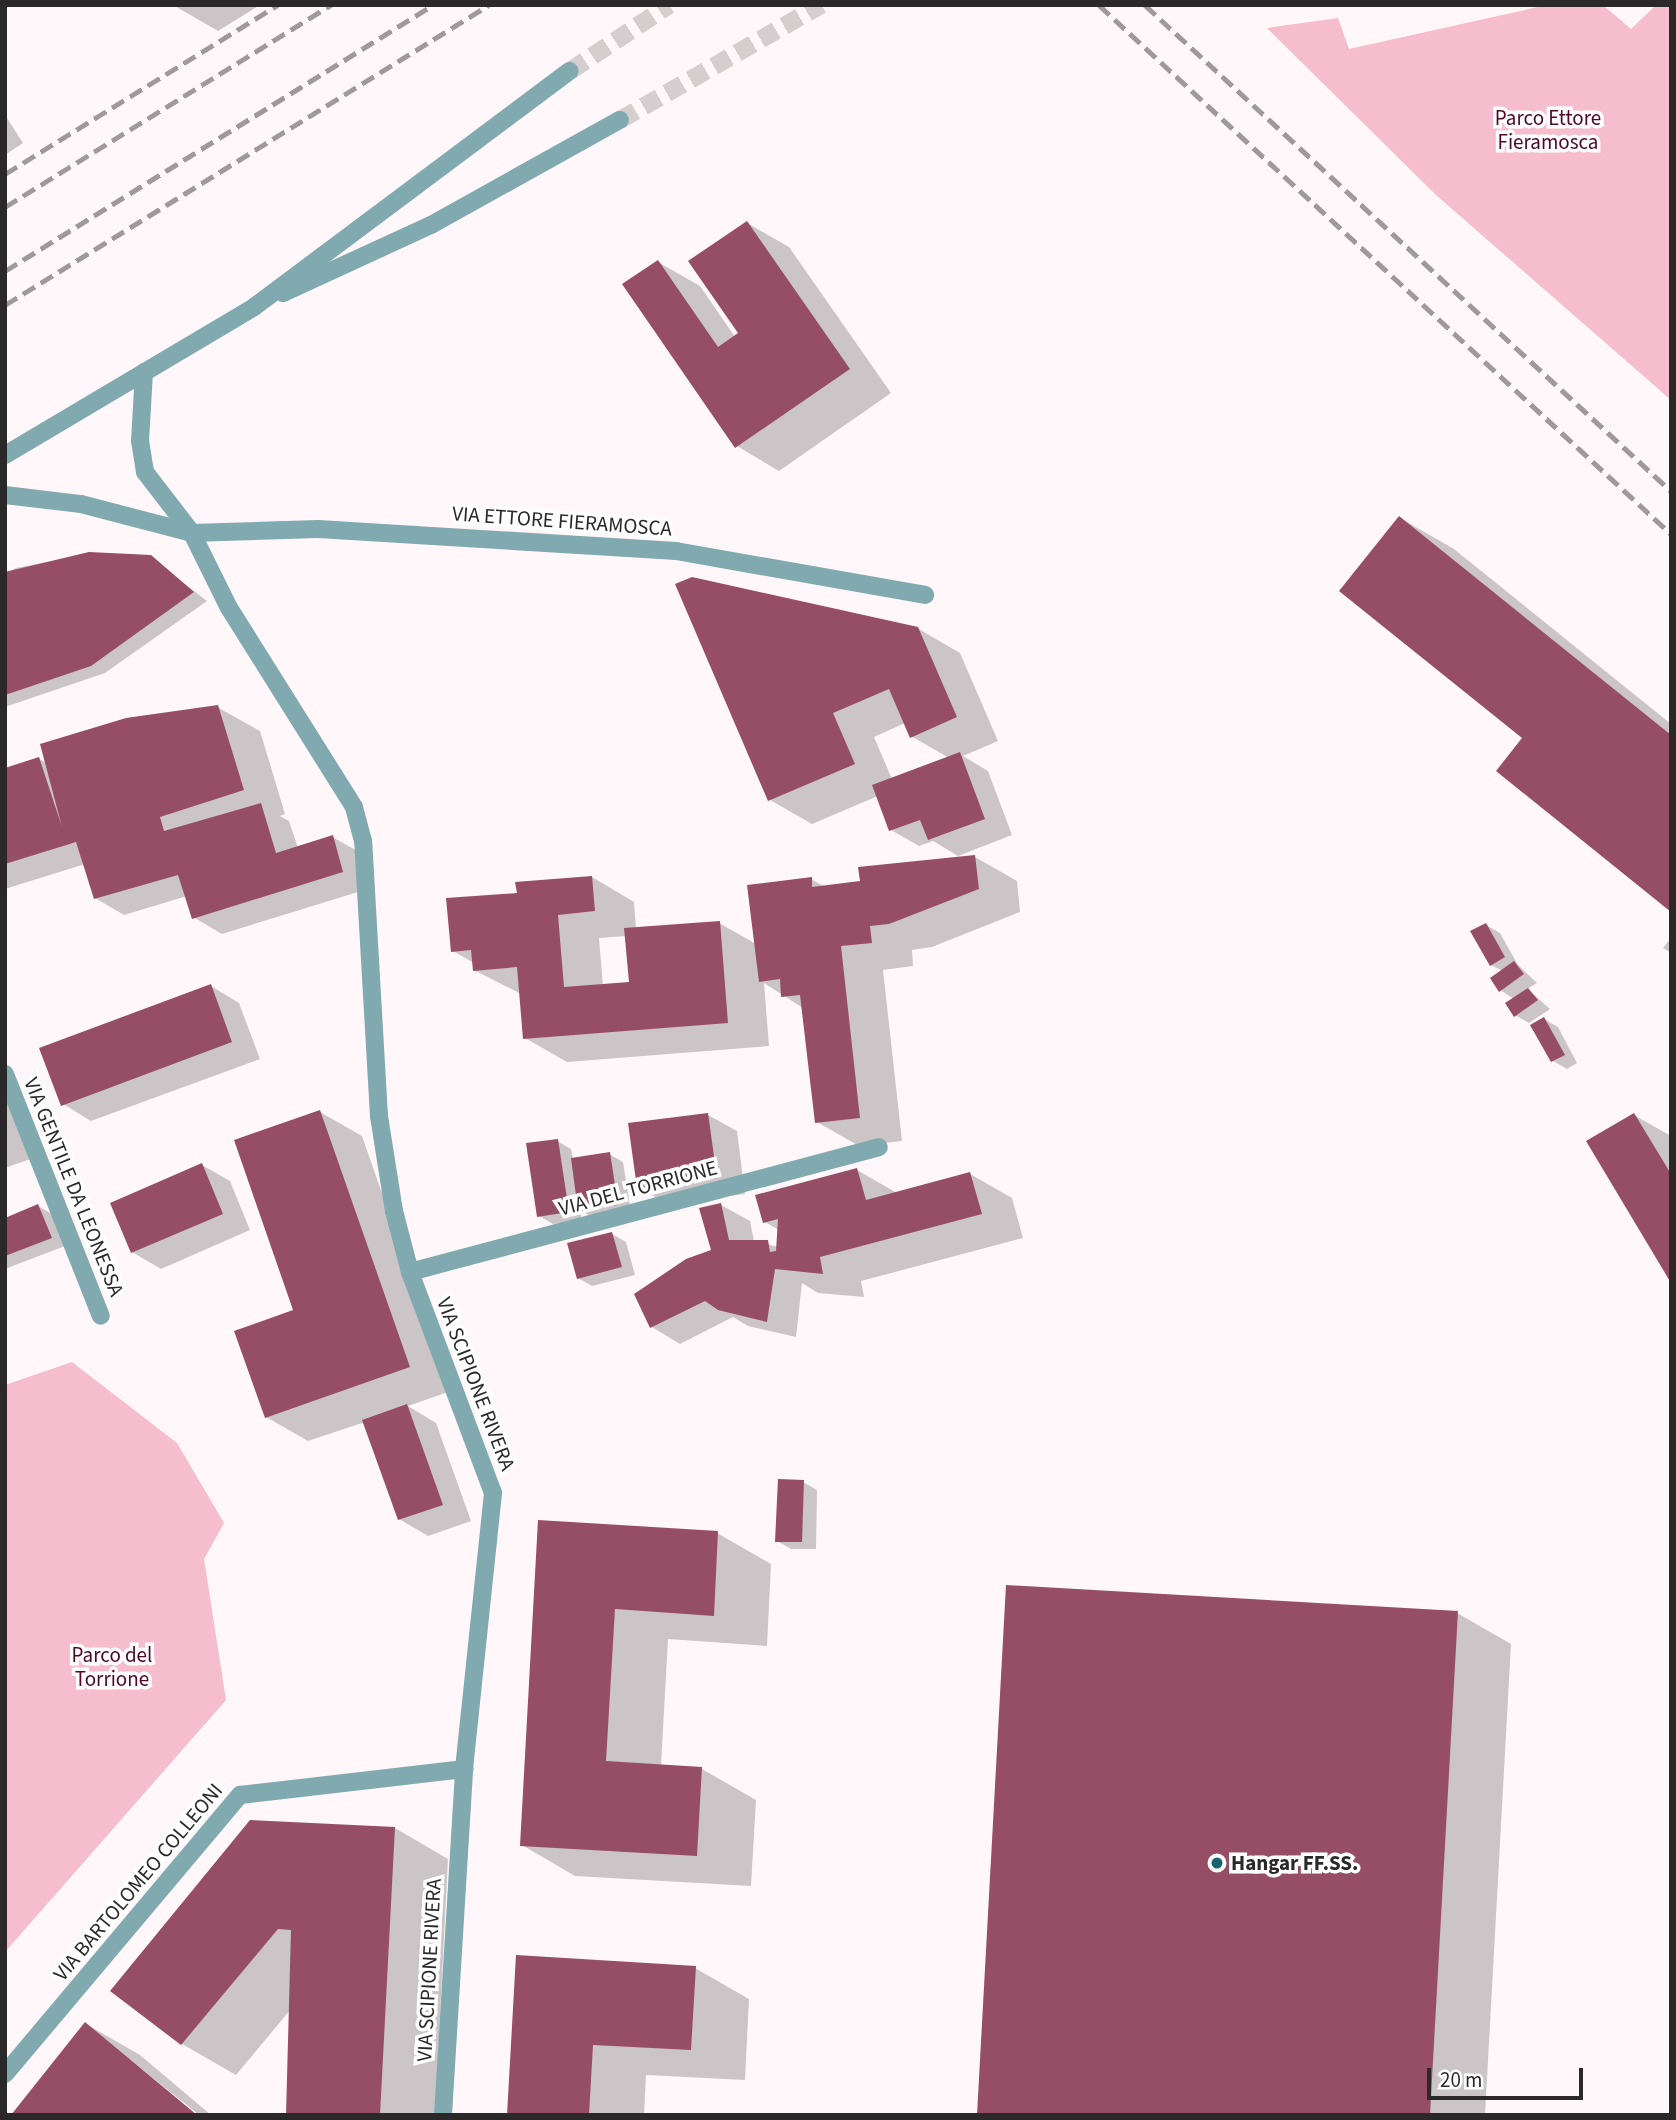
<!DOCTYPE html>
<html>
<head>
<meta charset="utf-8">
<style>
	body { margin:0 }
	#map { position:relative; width:1676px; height:2120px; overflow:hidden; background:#fff7f9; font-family:"Source Sans 3",sans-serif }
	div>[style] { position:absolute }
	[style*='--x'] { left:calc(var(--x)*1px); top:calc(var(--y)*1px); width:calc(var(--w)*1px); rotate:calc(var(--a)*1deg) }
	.green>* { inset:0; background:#f5bdcd }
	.shadow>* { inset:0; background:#0003 }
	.building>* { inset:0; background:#964d66 }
	.tertiary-tunnel>* { height:18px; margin-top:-9px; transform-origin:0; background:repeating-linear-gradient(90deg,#d5cecf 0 18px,transparent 0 27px) }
	.minor>* { height:18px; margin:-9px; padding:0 9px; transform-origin:9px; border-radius:9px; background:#80a9b0 }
	.tertiary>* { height:18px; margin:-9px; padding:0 9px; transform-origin:9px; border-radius:9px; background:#80a9b0 }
	.rail>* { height:5px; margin-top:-2.5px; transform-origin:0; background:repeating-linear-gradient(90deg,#9f999b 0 14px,transparent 0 21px) }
	.dots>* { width:19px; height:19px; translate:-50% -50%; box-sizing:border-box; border:4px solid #fff; border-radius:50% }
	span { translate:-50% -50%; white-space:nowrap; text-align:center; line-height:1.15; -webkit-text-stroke:7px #fff; paint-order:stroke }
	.park-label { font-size:21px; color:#4e0728 }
	.street-label { font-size:21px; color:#2b2829 }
	.poi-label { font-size:21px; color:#2b2829; font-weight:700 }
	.left { translate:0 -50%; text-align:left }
	.frame { position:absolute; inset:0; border:7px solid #2b2829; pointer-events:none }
	.scale { position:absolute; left:1427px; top:2068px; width:156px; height:32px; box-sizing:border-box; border:4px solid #2b2829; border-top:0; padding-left:9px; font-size:21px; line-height:24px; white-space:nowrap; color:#2b2829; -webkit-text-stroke:5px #fff; paint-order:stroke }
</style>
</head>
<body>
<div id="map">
	<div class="green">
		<div style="clip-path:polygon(1547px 5px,1603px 5px,1631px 29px,1656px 5px,1671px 5px,1671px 400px,1436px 195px,1267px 28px,1338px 18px,1349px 49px)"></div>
		<div style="clip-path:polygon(72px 1362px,177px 1443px,224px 1523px,204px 1559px,226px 1700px,5px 1952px,5px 1385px)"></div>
	</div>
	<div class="shadow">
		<div style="clip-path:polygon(173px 5px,260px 5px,218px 31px)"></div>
		<div style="clip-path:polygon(5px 115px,23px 143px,5px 155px)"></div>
		<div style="clip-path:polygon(747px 223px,789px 247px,891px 393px,779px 471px,737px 446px,658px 262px,700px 286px,735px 337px,740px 334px)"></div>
		<div style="clip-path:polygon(1400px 518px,1454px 549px,1671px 724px,1671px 910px,1525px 738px)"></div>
		<div style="clip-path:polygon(89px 554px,150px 557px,207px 601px,105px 673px,5px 707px,5px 574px,16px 568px)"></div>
		<div style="clip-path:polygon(evenodd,677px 585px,917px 628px,960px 653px,998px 741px,963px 756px,988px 771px,1012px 835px,958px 856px,933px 841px,919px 846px,891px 830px,878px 796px,812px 824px,770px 800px,677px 585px,905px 723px,911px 736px,949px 758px,892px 779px,874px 737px,905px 723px)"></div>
		<div style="clip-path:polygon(217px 707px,260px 731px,285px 814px,280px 816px,289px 821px,298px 848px,332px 837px,361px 853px,371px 888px,222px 934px,193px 917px,187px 896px,124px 915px,95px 898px,85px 864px,5px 889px,5px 770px,39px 759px,47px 763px)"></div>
		<div style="clip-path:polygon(evenodd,975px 857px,1017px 881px,1020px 912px,932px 947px,912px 950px,913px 966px,883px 970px,902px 1141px,859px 1146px,817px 1122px,803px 1008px,764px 983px,769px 1046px,567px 1062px,525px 1038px,521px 994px,474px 970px,474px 963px,453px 951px,518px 894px,592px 877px,634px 902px,636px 929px,719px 923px,756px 944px,811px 879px,825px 887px,862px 882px,975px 857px,627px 936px,630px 984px,603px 986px,599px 938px,627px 936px)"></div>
		<div style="clip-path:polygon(1486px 925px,1500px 933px,1518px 965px,1537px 983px,1527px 989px,1550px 1009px,1529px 1023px,1515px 1015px,1514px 999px,1500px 990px,1503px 971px,1491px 965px)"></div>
		<div style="clip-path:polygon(1671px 938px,1671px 953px,1663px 948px)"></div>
		<div style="clip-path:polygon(211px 986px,239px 1003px,260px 1059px,91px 1121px,63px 1104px)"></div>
		<div style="clip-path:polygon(1544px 1019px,1558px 1027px,1577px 1063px,1567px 1069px,1553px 1061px)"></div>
		<div style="clip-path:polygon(5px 1067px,39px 1156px,5px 1168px)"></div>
		<div style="clip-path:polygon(320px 1112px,362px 1136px,451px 1391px,408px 1406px,436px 1423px,471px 1521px,428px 1536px,399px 1519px,365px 1422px,308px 1441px,266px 1417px,296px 1311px)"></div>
		<div style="clip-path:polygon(708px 1115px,737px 1131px,745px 1194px,667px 1204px,638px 1187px)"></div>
		<div style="clip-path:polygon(1634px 1115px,1671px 1136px,1671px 1279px)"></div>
		<div style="clip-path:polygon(557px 1141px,571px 1149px,573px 1159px,609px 1154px,623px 1162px,631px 1212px,594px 1218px,580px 1210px,582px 1220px,553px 1224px,539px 1216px)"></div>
		<div style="clip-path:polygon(202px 1165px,230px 1181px,250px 1230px,161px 1269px,132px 1252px)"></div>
		<div style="clip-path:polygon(857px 1170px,897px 1193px,970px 1174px,1012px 1198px,1023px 1238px,861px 1281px,864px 1297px,818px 1293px,802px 1283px,796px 1337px,748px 1326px,733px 1317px,680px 1344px,652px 1327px,713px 1251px,721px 1205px,750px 1221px,754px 1241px,778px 1247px,779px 1230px,765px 1222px)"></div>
		<div style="clip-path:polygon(38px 1206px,52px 1214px,65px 1246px,5px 1269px,5px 1220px)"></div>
		<div style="clip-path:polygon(612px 1234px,626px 1242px,635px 1275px,592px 1286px,578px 1278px)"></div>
		<div style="clip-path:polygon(803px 1482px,817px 1490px,816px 1549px,791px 1549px,777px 1541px)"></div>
		<div style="clip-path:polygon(540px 1522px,717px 1533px,771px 1564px,767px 1646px,668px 1639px,661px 1766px,702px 1769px,756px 1800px,751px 1886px,575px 1876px,522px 1845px)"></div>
		<div style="clip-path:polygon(1457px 1613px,1511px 1644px,1485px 2115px,979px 2115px)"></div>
		<div style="clip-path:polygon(395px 1828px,448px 1859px,435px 2115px,287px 2115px,291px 2009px,236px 2075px,182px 2044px,112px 1991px)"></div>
		<div style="clip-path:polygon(517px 1957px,695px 1968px,749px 1999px,745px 2080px,646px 2075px,644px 2115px,509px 2115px)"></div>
		<div style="clip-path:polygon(86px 2024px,140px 2055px,211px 2115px,199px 2115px)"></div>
	</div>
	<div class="building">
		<div style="clip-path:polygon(747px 221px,850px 369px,735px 448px,622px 284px,658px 260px,718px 347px,738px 333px,688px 261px)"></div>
		<div style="clip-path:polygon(1399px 516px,1671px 735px,1671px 912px,1496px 771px,1522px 738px,1339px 591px)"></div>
		<div style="clip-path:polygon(89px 552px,151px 555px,194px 592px,91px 666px,5px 695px,5px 572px)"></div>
		<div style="clip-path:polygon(692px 577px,918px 627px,957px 717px,910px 738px,889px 689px,833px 713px,855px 764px,768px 801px,675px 584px)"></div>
		<div style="clip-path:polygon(218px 705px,244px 790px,160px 817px,164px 831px,261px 803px,276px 853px,333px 835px,343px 872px,192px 919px,178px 875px,94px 899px,76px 842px,5px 864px,5px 768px,39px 757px,62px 827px,40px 744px,126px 718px)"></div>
		<div style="clip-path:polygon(960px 752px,985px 819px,928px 840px,920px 820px,889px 831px,872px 785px)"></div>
		<div style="clip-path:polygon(975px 855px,979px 889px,889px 924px,870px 926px,872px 943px,841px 946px,860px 1118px,815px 1123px,800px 995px,781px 997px,780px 979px,759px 982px,747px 885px,812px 877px,812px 887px,860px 881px,858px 867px)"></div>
		<div style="clip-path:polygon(592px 876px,595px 911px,558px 915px,564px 987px,629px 982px,624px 928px,720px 921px,728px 1023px,523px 1039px,517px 967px,473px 971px,471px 950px,451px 952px,446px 898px,517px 893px,515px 882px)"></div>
		<div style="clip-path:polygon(1486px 923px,1505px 957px,1490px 966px,1470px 931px)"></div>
		<div style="clip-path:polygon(1514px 961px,1524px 974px,1499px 992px,1490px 978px)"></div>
		<div style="clip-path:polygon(211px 984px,232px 1042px,61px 1106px,39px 1048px)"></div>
		<div style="clip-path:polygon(1528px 988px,1538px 1000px,1514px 1017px,1505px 1003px)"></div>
		<div style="clip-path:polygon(1544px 1017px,1565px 1055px,1551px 1062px,1530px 1025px)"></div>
		<div style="clip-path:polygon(320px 1110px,410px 1367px,265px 1418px,234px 1331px,293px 1310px,234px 1140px)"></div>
		<div style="clip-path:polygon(708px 1113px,717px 1178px,637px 1188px,628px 1123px)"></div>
		<div style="clip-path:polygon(1634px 1113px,1671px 1174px,1671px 1283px,1586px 1141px)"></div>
		<div style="clip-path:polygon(558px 1139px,569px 1212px,537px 1217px,526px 1143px)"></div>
		<div style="clip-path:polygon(610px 1152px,618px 1205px,578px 1211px,571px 1158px)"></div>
		<div style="clip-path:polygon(202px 1163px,223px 1214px,131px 1253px,110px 1203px)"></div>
		<div style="clip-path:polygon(857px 1168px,866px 1200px,970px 1172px,982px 1214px,820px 1257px,823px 1274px,775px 1269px,767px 1322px,718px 1310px,705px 1301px,650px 1328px,634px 1294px,686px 1259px,711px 1250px,699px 1208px,721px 1203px,729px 1240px,768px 1240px,770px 1252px,776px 1251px,778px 1219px,763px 1223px,755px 1195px)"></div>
		<div style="clip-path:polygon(38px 1204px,52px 1238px,5px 1256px,5px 1218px)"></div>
		<div style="clip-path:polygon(612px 1232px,622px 1267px,577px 1279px,567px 1243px)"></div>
		<div style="clip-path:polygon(407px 1404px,443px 1505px,398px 1520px,362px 1420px)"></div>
		<div style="clip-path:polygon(778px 1479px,804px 1480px,802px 1542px,775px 1542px)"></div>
		<div style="clip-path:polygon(538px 1520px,718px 1531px,714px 1616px,615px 1609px,606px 1761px,702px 1767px,697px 1856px,520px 1846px)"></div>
		<div style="clip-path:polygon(1006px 1585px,1458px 1611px,1430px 2115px,977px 2115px)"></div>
		<div style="clip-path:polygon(250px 1820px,395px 1827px,380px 2115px,286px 2115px,291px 1930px,278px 1929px,181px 2045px,110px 1991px)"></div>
		<div style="clip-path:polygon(516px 1955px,696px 1966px,691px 2050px,593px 2045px,589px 2115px,507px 2115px)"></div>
		<div style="clip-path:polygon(85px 2022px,197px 2115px,11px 2115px)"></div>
	</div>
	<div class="tertiary-tunnel">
		<div style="--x:570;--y:71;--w:119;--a:-33.7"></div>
		<div style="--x:620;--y:120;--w:232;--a:-29.8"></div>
	</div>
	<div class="minor">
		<div style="--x:5;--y:495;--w:77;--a:6.8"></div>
		<div style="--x:81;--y:504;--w:115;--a:14.6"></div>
		<div style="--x:192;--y:533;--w:77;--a:-127.6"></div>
		<div style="--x:145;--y:472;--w:31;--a:-99"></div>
		<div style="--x:140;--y:441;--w:69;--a:-86.7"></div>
		<div style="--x:5;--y:1074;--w:260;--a:68.4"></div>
		<div style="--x:410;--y:1272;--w:485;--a:-14.9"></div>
		<div style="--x:5;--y:2074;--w:365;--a:-49.9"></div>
		<div style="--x:240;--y:1795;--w:226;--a:-6.6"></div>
		<div style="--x:443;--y:2115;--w:347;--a:-86.5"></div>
		<div style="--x:464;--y:1769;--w:278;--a:-84"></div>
		<div style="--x:493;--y:1493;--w:236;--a:-110.6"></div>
		<div style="--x:410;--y:1272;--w:63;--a:-104.7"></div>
		<div style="--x:394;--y:1211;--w:96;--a:-99"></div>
		<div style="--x:379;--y:1116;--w:275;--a:-93.3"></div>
		<div style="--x:363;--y:841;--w:35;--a:-105"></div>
		<div style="--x:354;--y:807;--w:235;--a:-122.1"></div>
		<div style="--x:229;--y:608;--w:84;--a:-116.3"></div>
		<div style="--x:192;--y:533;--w:126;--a:-1.8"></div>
		<div style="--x:318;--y:529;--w:359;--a:3.5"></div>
		<div style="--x:676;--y:551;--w:253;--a:10"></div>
	</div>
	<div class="tertiary">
		<div style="--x:283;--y:293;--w:163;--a:-24.7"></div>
		<div style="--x:431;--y:225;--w:216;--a:-29.1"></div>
		<div style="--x:5;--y:455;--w:290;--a:-30.7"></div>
		<div style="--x:254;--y:307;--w:394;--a:-36.8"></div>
	</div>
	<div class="rail">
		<div style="--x:1099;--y:5;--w:779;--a:42.76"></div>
		<div style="--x:1145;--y:5;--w:716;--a:42.74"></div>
		<div style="--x:5;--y:174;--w:321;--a:-31.8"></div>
		<div style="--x:5;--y:207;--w:384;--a:-31.8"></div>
		<div style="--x:5;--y:271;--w:504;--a:-31.86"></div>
		<div style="--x:5;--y:305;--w:569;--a:-31.79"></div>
	</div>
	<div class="dots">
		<div style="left:1217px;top:1863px;background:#19646f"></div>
	</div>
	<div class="park-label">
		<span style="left:1548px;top:130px">Parco Ettore<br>Fieramosca</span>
		<span style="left:112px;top:1667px">Parco del<br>Torrione</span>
	</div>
	<div class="street-label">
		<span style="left:562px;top:521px;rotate:4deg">VIA ETTORE FIERAMOSCA</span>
		<span style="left:74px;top:1187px;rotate:68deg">VIA GENTILE DA LEONESSA</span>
		<span style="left:638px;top:1188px;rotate:-15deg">VIA DEL TORRIONE</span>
		<span style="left:476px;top:1384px;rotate:69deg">VIA SCIPIONE RIVERA</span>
		<span style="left:138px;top:1882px;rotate:-50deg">VIA BARTOLOMEO COLLEONI</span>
		<span style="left:429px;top:1970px;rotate:-87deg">VIA SCIPIONE RIVERA</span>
	</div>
	<div class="poi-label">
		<span class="left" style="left:1231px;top:1863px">Hangar FF.SS.</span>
	</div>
	<div class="frame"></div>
	<div class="scale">20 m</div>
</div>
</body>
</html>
